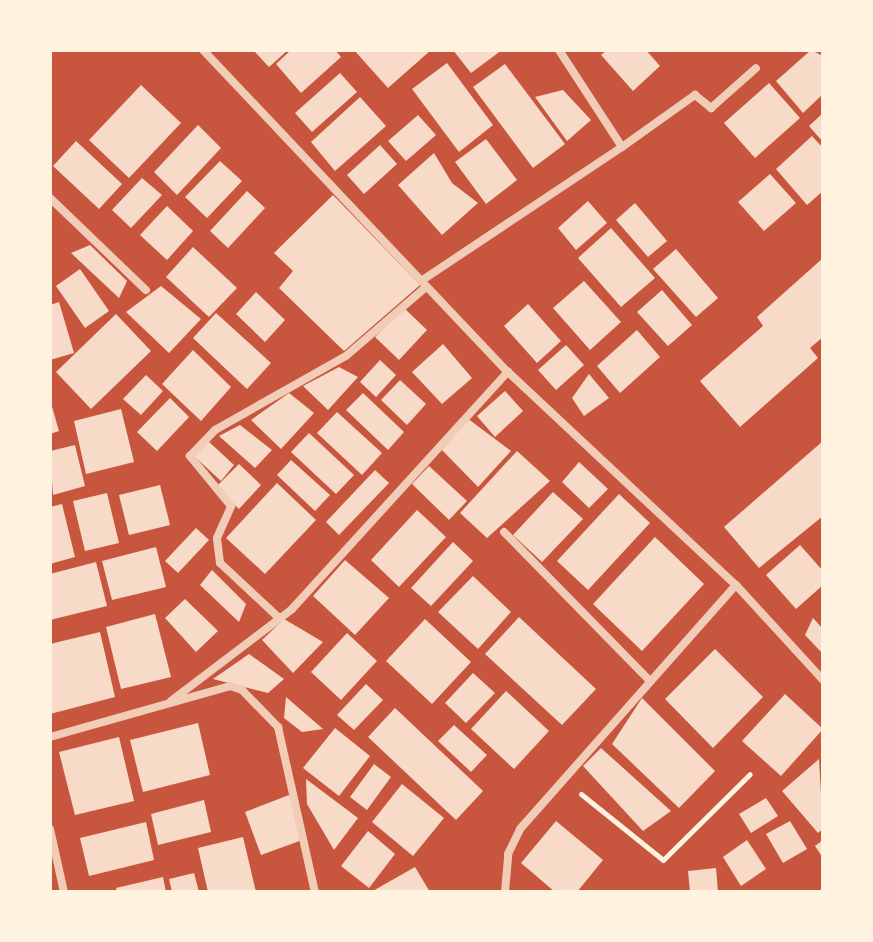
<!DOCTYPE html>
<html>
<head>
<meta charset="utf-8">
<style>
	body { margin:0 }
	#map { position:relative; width:873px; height:942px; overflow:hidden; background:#c8553d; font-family:Helvetica,sans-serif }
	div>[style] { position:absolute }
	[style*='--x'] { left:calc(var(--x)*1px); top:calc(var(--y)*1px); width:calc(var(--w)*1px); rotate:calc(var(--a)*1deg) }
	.building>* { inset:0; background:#f7dbc8 }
	.path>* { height:5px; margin:-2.5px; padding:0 2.5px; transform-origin:2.5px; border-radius:2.5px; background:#fff3e0 }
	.minor>* { height:8px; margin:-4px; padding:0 4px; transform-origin:4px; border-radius:4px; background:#f1ccb7 }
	span { translate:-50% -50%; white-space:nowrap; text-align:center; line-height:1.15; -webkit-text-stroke:6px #fff3e0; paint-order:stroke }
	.frame { position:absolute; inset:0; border:52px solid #fff3e0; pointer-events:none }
</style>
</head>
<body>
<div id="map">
	<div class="building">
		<div style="clip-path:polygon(253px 50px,288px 50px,269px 67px)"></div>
		<div style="clip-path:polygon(291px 50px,335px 50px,341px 57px,301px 93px,276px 64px)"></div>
		<div style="clip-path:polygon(354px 50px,431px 50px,388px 88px)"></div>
		<div style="clip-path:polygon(453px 50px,502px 50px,471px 73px)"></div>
		<div style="clip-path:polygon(607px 50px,646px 50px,660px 66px,633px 91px,601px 55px)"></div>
		<div style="clip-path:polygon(811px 50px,823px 56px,823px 94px,803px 113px,776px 81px)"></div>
		<div style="clip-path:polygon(447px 63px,493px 125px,459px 152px,412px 89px)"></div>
		<div style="clip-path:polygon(505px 64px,565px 144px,533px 168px,473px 87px)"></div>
		<div style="clip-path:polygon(340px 73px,357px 92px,312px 132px,295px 113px)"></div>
		<div style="clip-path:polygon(769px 83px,800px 118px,755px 158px,724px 123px)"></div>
		<div style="clip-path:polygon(141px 85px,181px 123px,129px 178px,89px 140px)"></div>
		<div style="clip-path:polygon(563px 90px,591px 120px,567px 141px,535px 97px)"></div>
		<div style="clip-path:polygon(360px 97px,386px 126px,335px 171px,311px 142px)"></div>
		<div style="clip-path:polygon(823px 113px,823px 142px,809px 126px)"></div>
		<div style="clip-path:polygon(418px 115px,436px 135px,406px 161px,388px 141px)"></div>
		<div style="clip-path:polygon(198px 125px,221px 148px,177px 195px,154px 172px)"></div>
		<div style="clip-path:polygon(812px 136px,823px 148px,823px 191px,807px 205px,776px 169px)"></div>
		<div style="clip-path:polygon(486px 139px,517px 180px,486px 204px,455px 162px)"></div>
		<div style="clip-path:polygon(76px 141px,122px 184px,99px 209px,53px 166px)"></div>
		<div style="clip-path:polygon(380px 145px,397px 164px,364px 194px,347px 175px)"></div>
		<div style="clip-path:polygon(434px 153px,452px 183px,478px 203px,442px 235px,398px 185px)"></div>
		<div style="clip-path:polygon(220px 161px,242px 181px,207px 218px,185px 197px)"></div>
		<div style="clip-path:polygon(770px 174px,796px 203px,764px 231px,738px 202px)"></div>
		<div style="clip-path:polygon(142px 178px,162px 195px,131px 228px,112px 210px)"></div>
		<div style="clip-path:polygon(247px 191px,265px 208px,228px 248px,210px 231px)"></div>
		<div style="clip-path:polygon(333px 195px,420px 285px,344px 351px,279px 288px,293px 271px,274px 253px)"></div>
		<div style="clip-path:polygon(588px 201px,607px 223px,576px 250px,558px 228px)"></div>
		<div style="clip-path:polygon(635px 203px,667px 241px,648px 257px,616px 220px)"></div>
		<div style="clip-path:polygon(167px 206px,193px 231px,167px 260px,140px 235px)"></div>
		<div style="clip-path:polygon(611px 228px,655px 278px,621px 307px,578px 258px)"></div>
		<div style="clip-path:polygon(90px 245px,127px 281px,119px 298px,71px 253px)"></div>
		<div style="clip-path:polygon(193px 247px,237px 288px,209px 317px,166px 277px)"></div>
		<div style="clip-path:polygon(676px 249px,718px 298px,696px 317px,653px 269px)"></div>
		<div style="clip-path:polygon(823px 258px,823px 337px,810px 348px,818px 358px,740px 427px,700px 381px,763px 326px,757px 317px)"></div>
		<div style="clip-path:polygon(80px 269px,109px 311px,85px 328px,56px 286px)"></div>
		<div style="clip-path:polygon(584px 281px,621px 322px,590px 350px,553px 308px)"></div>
		<div style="clip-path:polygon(161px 286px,201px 319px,169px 353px,126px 312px)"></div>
		<div style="clip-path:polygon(662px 290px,692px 325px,668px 346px,637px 312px)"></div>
		<div style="clip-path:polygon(256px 292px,285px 320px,265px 342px,236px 314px)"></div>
		<div style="clip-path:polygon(59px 302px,74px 353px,50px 360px,50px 305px)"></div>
		<div style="clip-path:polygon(528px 304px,561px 341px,537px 363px,504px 326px)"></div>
		<div style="clip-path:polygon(403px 307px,427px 330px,399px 360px,375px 337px)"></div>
		<div style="clip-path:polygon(216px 313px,271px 363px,247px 389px,193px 338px)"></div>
		<div style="clip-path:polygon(116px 314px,151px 351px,91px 409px,56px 372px)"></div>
		<div style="clip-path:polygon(637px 330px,660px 357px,620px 393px,597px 366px)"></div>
		<div style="clip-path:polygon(443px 344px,472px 378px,442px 404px,412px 372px)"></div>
		<div style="clip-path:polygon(566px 345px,584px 365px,556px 390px,538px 370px)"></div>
		<div style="clip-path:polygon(193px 350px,231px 387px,201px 421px,162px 384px)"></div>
		<div style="clip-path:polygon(380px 360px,396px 375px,376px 397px,360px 382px)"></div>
		<div style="clip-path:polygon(339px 367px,358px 377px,328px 410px,303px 386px)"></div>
		<div style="clip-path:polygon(589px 374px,609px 398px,584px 416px,572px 398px)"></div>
		<div style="clip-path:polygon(146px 375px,163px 391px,141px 415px,123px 399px)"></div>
		<div style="clip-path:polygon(400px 380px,426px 404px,407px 425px,381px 400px)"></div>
		<div style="clip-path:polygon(505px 391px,523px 411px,495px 437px,477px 416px)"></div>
		<div style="clip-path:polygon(289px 393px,314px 413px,281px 449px,251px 420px)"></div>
		<div style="clip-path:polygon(363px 393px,404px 432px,388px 450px,346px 410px)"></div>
		<div style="clip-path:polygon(170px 398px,189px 417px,157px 451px,137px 432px)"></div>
		<div style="clip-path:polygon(50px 400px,59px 431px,50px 434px)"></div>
		<div style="clip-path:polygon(121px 409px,134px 462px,86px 474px,74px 421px)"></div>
		<div style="clip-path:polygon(337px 412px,382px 453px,362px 475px,317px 433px)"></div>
		<div style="clip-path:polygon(467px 418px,511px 451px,478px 487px,442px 450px)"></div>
		<div style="clip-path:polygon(240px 425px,272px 450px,255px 468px,219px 436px)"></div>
		<div style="clip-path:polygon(309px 433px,354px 475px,336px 494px,291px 452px)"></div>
		<div style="clip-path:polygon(207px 440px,234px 465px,221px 481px,193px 455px)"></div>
		<div style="clip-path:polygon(823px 441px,823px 516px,759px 568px,724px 527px)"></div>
		<div style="clip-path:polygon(75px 445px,85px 486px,53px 495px,50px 451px)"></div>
		<div style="clip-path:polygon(517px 451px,550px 481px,487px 538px,460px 513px)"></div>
		<div style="clip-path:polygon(291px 460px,330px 495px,315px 511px,277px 475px)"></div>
		<div style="clip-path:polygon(579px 462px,608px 489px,589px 508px,562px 482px)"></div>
		<div style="clip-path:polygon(239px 464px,261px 485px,239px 509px,216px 487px)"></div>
		<div style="clip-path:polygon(429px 466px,467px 501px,449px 520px,412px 484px)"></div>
		<div style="clip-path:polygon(375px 470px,389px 483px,339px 535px,326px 522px)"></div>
		<div style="clip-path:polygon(277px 483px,316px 520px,265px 574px,226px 538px)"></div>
		<div style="clip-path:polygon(160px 485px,170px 525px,129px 535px,119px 495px)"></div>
		<div style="clip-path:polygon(553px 492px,583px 519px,542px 562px,513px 535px)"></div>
		<div style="clip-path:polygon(107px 493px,119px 543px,85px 551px,73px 501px)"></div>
		<div style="clip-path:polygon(619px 494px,650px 523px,588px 590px,557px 561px)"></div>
		<div style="clip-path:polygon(62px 504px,75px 557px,50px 564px,50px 507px)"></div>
		<div style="clip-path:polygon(417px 510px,446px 537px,399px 587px,371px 560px)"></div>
		<div style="clip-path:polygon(196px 528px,209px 540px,178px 573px,165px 561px)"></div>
		<div style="clip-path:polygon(655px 537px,704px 584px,642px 651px,593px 604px)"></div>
		<div style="clip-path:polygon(453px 542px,473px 561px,431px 606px,411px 588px)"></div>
		<div style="clip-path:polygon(800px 545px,823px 571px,823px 585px,796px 609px,766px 575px)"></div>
		<div style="clip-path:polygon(156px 547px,166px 587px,112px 600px,102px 561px)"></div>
		<div style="clip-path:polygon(345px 560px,389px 598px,355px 635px,313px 596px)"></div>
		<div style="clip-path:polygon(96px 562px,107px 606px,50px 620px,50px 574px)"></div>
		<div style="clip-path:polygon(212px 570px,246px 604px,239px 622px,200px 585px)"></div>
		<div style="clip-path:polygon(473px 576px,511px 612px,478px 649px,438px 612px)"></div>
		<div style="clip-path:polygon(185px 599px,218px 631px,196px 652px,165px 618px)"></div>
		<div style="clip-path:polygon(155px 614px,171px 677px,121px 689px,106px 627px)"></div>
		<div style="clip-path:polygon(519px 617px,596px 689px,562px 725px,485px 654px)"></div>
		<div style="clip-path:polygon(813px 618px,823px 629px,823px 654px,805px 635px)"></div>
		<div style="clip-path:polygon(284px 619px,323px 642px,293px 673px,262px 640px)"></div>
		<div style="clip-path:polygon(425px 619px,471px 662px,432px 704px,386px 661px)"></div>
		<div style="clip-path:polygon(100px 632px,115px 697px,50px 714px,50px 644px)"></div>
		<div style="clip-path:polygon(347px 633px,377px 661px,341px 700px,311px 672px)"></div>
		<div style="clip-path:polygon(715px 649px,763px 697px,713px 748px,665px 699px)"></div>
		<div style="clip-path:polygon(249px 654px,284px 679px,268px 693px,213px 679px)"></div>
		<div style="clip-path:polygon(473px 673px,495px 693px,466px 723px,445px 703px)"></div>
		<div style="clip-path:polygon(366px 684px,383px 700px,354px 730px,337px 715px)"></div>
		<div style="clip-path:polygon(506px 691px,549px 731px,514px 769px,471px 729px)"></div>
		<div style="clip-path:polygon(785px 694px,823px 729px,781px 776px,742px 741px)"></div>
		<div style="clip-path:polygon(286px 697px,323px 729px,302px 732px,284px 718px)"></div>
		<div style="clip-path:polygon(642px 698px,715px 771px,679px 808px,612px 744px)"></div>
		<div style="clip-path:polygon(395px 708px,483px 791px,456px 820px,368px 737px)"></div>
		<div style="clip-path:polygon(198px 723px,210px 775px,143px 792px,130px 740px)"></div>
		<div style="clip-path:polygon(454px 725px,487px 755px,471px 772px,438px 741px)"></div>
		<div style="clip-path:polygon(335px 728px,370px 756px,339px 796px,303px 768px)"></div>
		<div style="clip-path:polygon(119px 737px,134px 801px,75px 815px,59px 752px)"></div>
		<div style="clip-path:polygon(601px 748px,671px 811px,643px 831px,583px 766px)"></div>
		<div style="clip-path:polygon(819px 759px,823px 829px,818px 833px,782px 791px)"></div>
		<div style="clip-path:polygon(374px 764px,391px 777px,367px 810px,350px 797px)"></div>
		<div style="clip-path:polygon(306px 779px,358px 818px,334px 850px,307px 804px)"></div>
		<div style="clip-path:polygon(402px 784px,444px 818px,413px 856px,372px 822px)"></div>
		<div style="clip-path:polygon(289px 795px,305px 839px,261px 855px,245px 812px)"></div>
		<div style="clip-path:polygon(766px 798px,778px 816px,751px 833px,739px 814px)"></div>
		<div style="clip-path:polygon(204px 800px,211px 832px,158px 845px,151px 814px)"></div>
		<div style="clip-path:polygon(556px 821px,603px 860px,577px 892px,555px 892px,521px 863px)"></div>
		<div style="clip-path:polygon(790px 821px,807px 849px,783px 863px,766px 834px)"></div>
		<div style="clip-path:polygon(146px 822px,154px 860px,89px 876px,80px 838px)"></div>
		<div style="clip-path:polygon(368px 831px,395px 854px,369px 888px,341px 866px)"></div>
		<div style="clip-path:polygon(243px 837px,256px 892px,208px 892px,198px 848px)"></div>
		<div style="clip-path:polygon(747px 840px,766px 869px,741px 886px,723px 857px)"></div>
		<div style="clip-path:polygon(823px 840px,823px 858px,815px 846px)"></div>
		<div style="clip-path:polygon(415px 867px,430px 892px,371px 892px)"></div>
		<div style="clip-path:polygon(716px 868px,718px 892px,690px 892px,688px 871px)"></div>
		<div style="clip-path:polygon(194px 873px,199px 892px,172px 892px,169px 879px)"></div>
		<div style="clip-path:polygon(163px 877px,166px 892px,117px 892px,116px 888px)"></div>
	</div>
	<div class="path">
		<div style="--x:581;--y:794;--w:105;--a:38.8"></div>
		<div style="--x:663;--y:860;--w:122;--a:-44.7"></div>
	</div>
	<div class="minor">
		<div style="--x:203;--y:50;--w:444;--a:46.6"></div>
		<div style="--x:508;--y:372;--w:312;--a:43.1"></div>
		<div style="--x:736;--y:585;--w:129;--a:47.5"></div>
		<div style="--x:622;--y:147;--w:90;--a:-35.5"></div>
		<div style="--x:695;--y:95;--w:21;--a:39"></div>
		<div style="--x:711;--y:108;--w:60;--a:-41.6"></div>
		<div style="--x:50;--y:198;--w:133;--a:43.8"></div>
		<div style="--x:421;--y:281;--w:242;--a:-33.7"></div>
		<div style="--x:622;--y:147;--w:116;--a:-123"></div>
		<div style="--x:504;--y:532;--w:209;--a:45.6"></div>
		<div style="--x:278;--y:617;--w:79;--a:-137"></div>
		<div style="--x:220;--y:563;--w:25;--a:-97"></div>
		<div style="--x:217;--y:538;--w:35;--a:-66"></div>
		<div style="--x:231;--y:506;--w:65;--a:-129.4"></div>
		<div style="--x:190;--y:456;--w:36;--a:-46"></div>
		<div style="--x:215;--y:430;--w:150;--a:-29.5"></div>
		<div style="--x:346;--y:356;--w:106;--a:-40.8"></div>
		<div style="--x:171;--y:701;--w:152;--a:-37.2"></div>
		<div style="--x:292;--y:609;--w:321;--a:-47.7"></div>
		<div style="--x:50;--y:737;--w:187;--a:-15.8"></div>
		<div style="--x:230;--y:686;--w:13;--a:18"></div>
		<div style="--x:242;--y:690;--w:52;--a:45.8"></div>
		<div style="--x:278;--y:727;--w:169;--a:77.4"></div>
		<div style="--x:50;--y:829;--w:65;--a:77.5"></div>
		<div style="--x:505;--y:892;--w:38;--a:-85"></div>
		<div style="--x:508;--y:854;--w:28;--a:-64"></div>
		<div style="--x:520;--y:829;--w:326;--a:-48.5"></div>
	</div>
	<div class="frame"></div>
</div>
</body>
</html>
